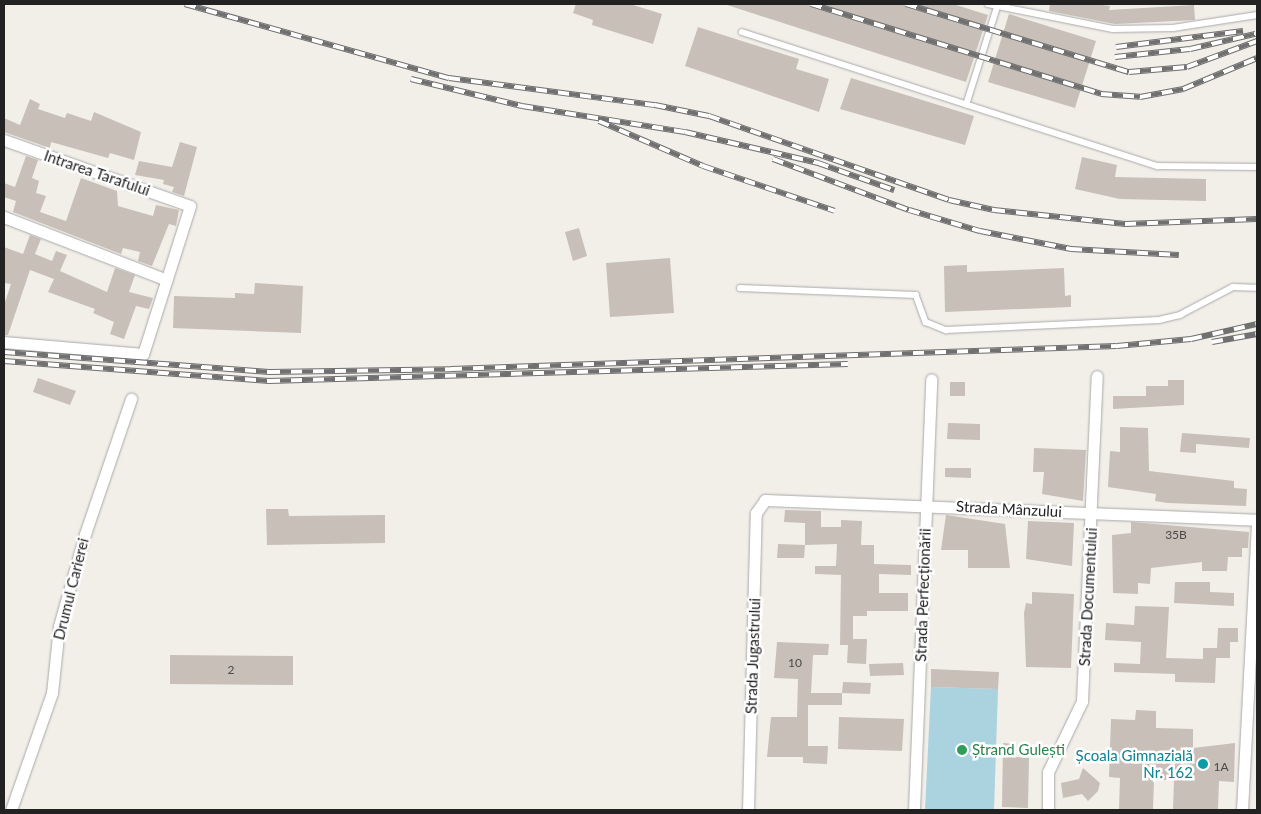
<!DOCTYPE html>
<html>
<head>
<meta charset="utf-8">
<style>
	body { margin:0 }
	#map { position:relative; width:1261px; height:814px; overflow:hidden; background:#f2efe9; font-family:Lato,sans-serif }
	div>[style] { position:absolute }
	[style*='--x'] { left:calc(var(--x)*1px); top:calc(var(--y)*1px); width:calc(var(--w)*1px); rotate:calc(var(--a)*1deg) }
	.water>* { inset:0; background:#aad3df }
	.building>* { inset:0; background:#c7bfb8 }
	.roads { filter:drop-shadow(0 0 1px #a9a9a9) drop-shadow(0 0 1px #a9a9a9) }
	.service>* { height:5.5px; margin:-2.75px; padding:0 2.75px; transform-origin:2.75px; border-radius:2.75px; background:#fff }
	.minor>* { height:11px; margin:-5.5px; padding:0 5.5px; transform-origin:5.5px; border-radius:5.5px; background:#fff }
	.rail>* { height:5.5px; margin-top:-2.75px; transform-origin:0; background:repeating-linear-gradient(90deg,#fff 0 11px,#707070 0 22px); box-sizing:border-box; border-block:1px solid #707070 }
	.dots>* { width:14px; height:14px; translate:-50% -50%; box-sizing:border-box; border:2px solid #fff; border-radius:50% }
	span { translate:-50% -50%; white-space:nowrap; text-align:center; line-height:1.15; -webkit-text-stroke:5px #fff; paint-order:stroke }
	.number-label { font-size:12px; color:#4b4948 }
	.number-label span { -webkit-text-stroke-width:0 }
	.street-label { font-size:15px; color:#222 }
	.leisure-label { font-size:15px; color:#27864d }
	.left { translate:0 -50%; text-align:left }
	.culture-label { font-size:15px; color:#0d838f }
	.right { translate:-100% -50%; text-align:right }
	.frame { position:absolute; inset:0; border:5px solid #222; pointer-events:none }
</style>
</head>
<body>
<div id="map">
	<div class="water">
		<div style="clip-path:polygon(931px 687px,998px 689px,994px 810px,925px 810px)"></div>
	</div>
	<div class="building">
		<div style="clip-path:polygon(576px 4px,630px 4px,662px 14px,653px 44px,592px 25px,593px 20px,573px 13px)"></div>
		<div style="clip-path:polygon(724px 4px,953px 4px,988px 15px,966px 82px)"></div>
		<div style="clip-path:polygon(1050px 4px,1095px 4px,1110px 6px,1109px 10px,1194px 5px,1195px 20px,1115px 24px,1049px 11px)"></div>
		<div style="clip-path:polygon(1009px 14px,1096px 41px,1075px 108px,988px 82px)"></div>
		<div style="clip-path:polygon(698px 27px,799px 59px,796px 69px,829px 79px,819px 112px,685px 66px)"></div>
		<div style="clip-path:polygon(851px 78px,974px 116px,965px 145px,840px 109px)"></div>
		<div style="clip-path:polygon(30px 99px,40px 104px,38px 109px,65px 118px,67px 113px,91px 121px,94px 112px,141px 132px,134px 160px,110px 153px,108px 158px,51px 142px,50px 148px,4px 132px,4px 118px,20px 125px)"></div>
		<div style="clip-path:polygon(180px 142px,197px 147px,184px 196px,172px 192px,174px 187px,163px 184px,164px 180px,135px 175px,139px 161px,172px 167px)"></div>
		<div style="clip-path:polygon(26px 156px,38px 160px,32px 178px,39px 181px,36px 193px,46px 196px,40px 212px,66px 221px,81px 178px,117px 191px,118px 206px,153px 216px,156px 205px,179px 210px,176px 226px,169px 224px,152px 266px,138px 261px,140px 252px,123px 248px,121px 254px,13px 212px,16px 201px,4px 197px,4px 183px,15px 187px)"></div>
		<div style="clip-path:polygon(1082px 157px,1117px 165px,1115px 177px,1206px 179px,1206px 201px,1120px 199px,1075px 189px)"></div>
		<div style="clip-path:polygon(579px 228px,587px 256px,573px 261px,565px 232px)"></div>
		<div style="clip-path:polygon(30px 235px,41px 239px,35px 254px,52px 261px,56px 251px,67px 255px,60px 271px,107px 292px,115px 268px,135px 275px,129px 292px,153px 298px,149px 309px,136px 306px,124px 339px,110px 334px,114px 322px,93px 313px,95px 309px,48px 292px,54px 279px,30px 270px,8px 335px,4px 335px,4px 305px,11px 284px,4px 283px,4px 247px,23px 254px)"></div>
		<div style="clip-path:polygon(670px 258px,674px 313px,610px 317px,606px 263px)"></div>
		<div style="clip-path:polygon(967px 265px,967px 272px,1064px 268px,1065px 296px,1071px 295px,1071px 307px,945px 312px,944px 266px)"></div>
		<div style="clip-path:polygon(255px 283px,303px 286px,301px 333px,173px 328px,174px 296px,235px 298px,235px 293px,254px 294px)"></div>
		<div style="clip-path:polygon(38px 378px,76px 391px,70px 405px,33px 392px)"></div>
		<div style="clip-path:polygon(1168px 380px,1184px 380px,1184px 405px,1113px 409px,1113px 396px,1146px 396px,1146px 386px,1168px 386px)"></div>
		<div style="clip-path:polygon(950px 382px,965px 382px,965px 396px,950px 396px)"></div>
		<div style="clip-path:polygon(948px 423px,980px 424px,980px 440px,947px 439px)"></div>
		<div style="clip-path:polygon(1120px 427px,1148px 428px,1149px 471px,1234px 481px,1234px 488px,1247px 489px,1246px 506px,1168px 503px,1155px 501px,1156px 494px,1108px 487px,1110px 451px,1120px 452px)"></div>
		<div style="clip-path:polygon(1182px 433px,1250px 438px,1249px 448px,1196px 444px,1196px 453px,1180px 452px)"></div>
		<div style="clip-path:polygon(1034px 448px,1086px 450px,1083px 501px,1042px 494px,1044px 472px,1033px 472px)"></div>
		<div style="clip-path:polygon(945px 468px,971px 468px,971px 478px,945px 477px)"></div>
		<div style="clip-path:polygon(266px 509px,288px 509px,289px 516px,385px 515px,385px 543px,267px 545px)"></div>
		<div style="clip-path:polygon(785px 510px,821px 511px,821px 527px,841px 527px,841px 520px,862px 521px,861px 545px,874px 545px,874px 564px,911px 565px,911px 575px,879px 574px,879px 593px,908px 593px,908px 611px,867px 611px,867px 616px,853px 616px,853px 639px,867px 639px,866px 664px,847px 663px,848px 645px,840px 645px,841px 575px,815px 574px,815px 566px,836px 566px,837px 544px,805px 545px,805px 523px,784px 522px)"></div>
		<div style="clip-path:polygon(946px 515px,1005px 524px,1010px 568px,968px 568px,968px 550px,941px 550px)"></div>
		<div style="clip-path:polygon(1028px 521px,1074px 523px,1072px 566px,1026px 559px)"></div>
		<div style="clip-path:polygon(1131px 522px,1249px 532px,1248px 548px,1242px 548px,1242px 557px,1228px 557px,1227px 571px,1202px 571px,1202px 562px,1151px 568px,1150px 584px,1138px 583px,1138px 594px,1113px 593px,1112px 535px,1131px 533px)"></div>
		<div style="clip-path:polygon(778px 544px,805px 545px,804px 558px,777px 558px)"></div>
		<div style="clip-path:polygon(1175px 582px,1210px 582px,1210px 592px,1234px 593px,1234px 606px,1174px 603px)"></div>
		<div style="clip-path:polygon(1032px 592px,1074px 594px,1071px 668px,1026px 667px,1024px 613px,1026px 603px,1032px 604px)"></div>
		<div style="clip-path:polygon(1135px 606px,1169px 607px,1166px 658px,1203px 659px,1203px 648px,1217px 648px,1218px 628px,1238px 628px,1238px 642px,1230px 642px,1230px 658px,1216px 658px,1215px 683px,1175px 682px,1175px 674px,1114px 672px,1114px 663px,1140px 664px,1141px 642px,1105px 640px,1106px 623px,1134px 625px)"></div>
		<div style="clip-path:polygon(777px 642px,829px 644px,828px 655px,813px 655px,811px 693px,842px 693px,842px 705px,808px 705px,808px 746px,828px 746px,827px 764px,803px 763px,803px 757px,767px 757px,771px 717px,797px 717px,798px 679px,774px 678px)"></div>
		<div style="clip-path:polygon(170px 655px,293px 656px,293px 685px,170px 684px)"></div>
		<div style="clip-path:polygon(903px 663px,904px 675px,870px 676px,869px 664px)"></div>
		<div style="clip-path:polygon(931px 669px,999px 672px,998px 689px,931px 687px)"></div>
		<div style="clip-path:polygon(843px 682px,871px 683px,870px 694px,842px 693px)"></div>
		<div style="clip-path:polygon(1136px 710px,1156px 711px,1156px 728px,1193px 729px,1193px 748px,1235px 743px,1234px 782px,1219px 781px,1218px 810px,1173px 810px,1174px 780px,1154px 780px,1153px 810px,1119px 810px,1120px 778px,1109px 777px,1111px 719px,1135px 720px)"></div>
		<div style="clip-path:polygon(839px 717px,904px 719px,902px 751px,838px 749px)"></div>
		<div style="clip-path:polygon(1003px 743px,1015px 744px,1015px 757px,1029px 758px,1028px 808px,1002px 807px)"></div>
		<div style="clip-path:polygon(1083px 768px,1100px 783px,1098px 791px,1088px 801px,1082px 794px,1063px 798px,1061px 783px,1079px 779px)"></div>
	</div>
	<div class="roads">
		<div class="service">
			<div style="--x:988;--y:4;--w:127;--a:11.3"></div>
			<div style="--x:1113;--y:29;--w:60;--a:-1"></div>
			<div style="--x:1173;--y:28;--w:85;--a:-8.8"></div>
			<div style="--x:742;--y:32;--w:437;--a:17.9"></div>
			<div style="--x:1158;--y:166;--w:99;--a:0.6"></div>
			<div style="--x:966;--y:105;--w:103;--a:-72.4"></div>
			<div style="--x:740;--y:288;--w:176;--a:2.3"></div>
			<div style="--x:916;--y:295;--w:29;--a:70"></div>
			<div style="--x:926;--y:322;--w:22;--a:22"></div>
			<div style="--x:946;--y:330;--w:213;--a:-2.7"></div>
			<div style="--x:1159;--y:320;--w:22;--a:-13"></div>
			<div style="--x:1180;--y:315;--w:60;--a:-27.8"></div>
			<div style="--x:1233;--y:287;--w:24;--a:2"></div>
		</div>
		<div class="minor">
			<div style="--x:4;--y:140;--w:197;--a:19.5"></div>
			<div style="--x:190;--y:206;--w:155;--a:107.6"></div>
			<div style="--x:143;--y:354;--w:140;--a:-175.1"></div>
			<div style="--x:4;--y:217;--w:173;--a:21.1"></div>
			<div style="--x:11;--y:810;--w:124;--a:-70.7"></div>
			<div style="--x:52;--y:693;--w:67;--a:-84"></div>
			<div style="--x:59;--y:626;--w:96;--a:-74.2"></div>
			<div style="--x:85;--y:534;--w:143;--a:-71.2"></div>
			<div style="--x:748;--y:810;--w:297;--a:-88.5"></div>
			<div style="--x:756;--y:513;--w:16;--a:-55"></div>
			<div style="--x:765;--y:500;--w:492;--a:2.3"></div>
			<div style="--x:914;--y:810;--w:431;--a:-87.7"></div>
			<div style="--x:1048;--y:810;--w:38;--a:-90"></div>
			<div style="--x:1048;--y:772;--w:79;--a:-64.4"></div>
			<div style="--x:1082;--y:701;--w:325;--a:-87.4"></div>
			<div style="--x:1242;--y:810;--w:287;--a:-87"></div>
		</div>
	</div>
	<div class="rail">
		<div style="--x:185;--y:4;--w:274;--a:15.7"></div>
		<div style="--x:449;--y:78;--w:208;--a:7.5"></div>
		<div style="--x:655;--y:105;--w:55;--a:11.5"></div>
		<div style="--x:709;--y:116;--w:254;--a:19.3"></div>
		<div style="--x:949;--y:200;--w:46;--a:12.5"></div>
		<div style="--x:994;--y:210;--w:132;--a:6.1"></div>
		<div style="--x:1125;--y:224;--w:132;--a:-2.2"></div>
		<div style="--x:811;--y:4;--w:304;--a:17.2"></div>
		<div style="--x:1101;--y:94;--w:39;--a:4"></div>
		<div style="--x:1140;--y:97;--w:44;--a:-10.5"></div>
		<div style="--x:1183;--y:89;--w:80;--a:-22.7"></div>
		<div style="--x:906;--y:4;--w:233;--a:17"></div>
		<div style="--x:1129;--y:72;--w:58;--a:-4.9"></div>
		<div style="--x:1187;--y:67;--w:75;--a:-20.4"></div>
		<div style="--x:1116;--y:47;--w:128;--a:-7.2"></div>
		<div style="--x:1115;--y:57;--w:75;--a:-6.1"></div>
		<div style="--x:1190;--y:49;--w:67;--a:-13"></div>
		<div style="--x:411;--y:79;--w:114;--a:13.7"></div>
		<div style="--x:522;--y:106;--w:165;--a:9.1"></div>
		<div style="--x:685;--y:132;--w:137;--a:13.1"></div>
		<div style="--x:818;--y:163;--w:81;--a:19.6"></div>
		<div style="--x:599;--y:121;--w:113;--a:23.4"></div>
		<div style="--x:703;--y:166;--w:139;--a:18.8"></div>
		<div style="--x:773;--y:159;--w:145;--a:20.6"></div>
		<div style="--x:909;--y:210;--w:74;--a:16.5"></div>
		<div style="--x:980;--y:231;--w:93;--a:11.2"></div>
		<div style="--x:1071;--y:249;--w:108;--a:3.2"></div>
		<div style="--x:1212;--y:342;--w:46;--a:-10.1"></div>
		<div style="--x:4;--y:352;--w:266;--a:4.3"></div>
		<div style="--x:269;--y:372;--w:182;--a:-0.9"></div>
		<div style="--x:451;--y:369;--w:666;--a:-1.98"></div>
		<div style="--x:1117;--y:346;--w:74;--a:-5.4"></div>
		<div style="--x:1191;--y:339;--w:68;--a:-12.8"></div>
		<div style="--x:4;--y:361;--w:266;--a:4.3"></div>
		<div style="--x:269;--y:381;--w:579;--a:-1.68"></div>
	</div>
	<div class="dots">
		<div style="left:962px;top:750px;background:#2e9e5b"></div>
		<div style="left:1203px;top:764px;background:#0f9aa8"></div>
	</div>
	<div class="number-label">
		<span style="left:1176px;top:535px">35B</span>
		<span style="left:795px;top:663px">10</span>
		<span style="left:231px;top:670px">2</span>
		<span style="left:1221px;top:767px">1A</span>
	</div>
	<div class="street-label">
		<span style="left:97px;top:173px;rotate:19deg">Intrarea Tarafului</span>
		<span style="left:1009px;top:509px;rotate:3deg">Strada Mânzului</span>
		<span style="left:71px;top:589px;rotate:-76deg">Drumul Carierei</span>
		<span style="left:923px;top:595px;rotate:-88deg">Strada Perfecționării</span>
		<span style="left:1088px;top:597px;rotate:-87deg">Strada Documentului</span>
		<span style="left:753px;top:656px;rotate:-88deg">Strada Jugastrului</span>
	</div>
	<div class="leisure-label">
		<span class="left" style="left:972px;top:750px">Ștrand Gulești</span>
	</div>
	<div class="culture-label">
		<span class="right" style="left:1193px;top:764px">Școala Gimnazială<br>Nr. 162</span>
	</div>
	<div class="frame"></div>
</div>
</body>
</html>
